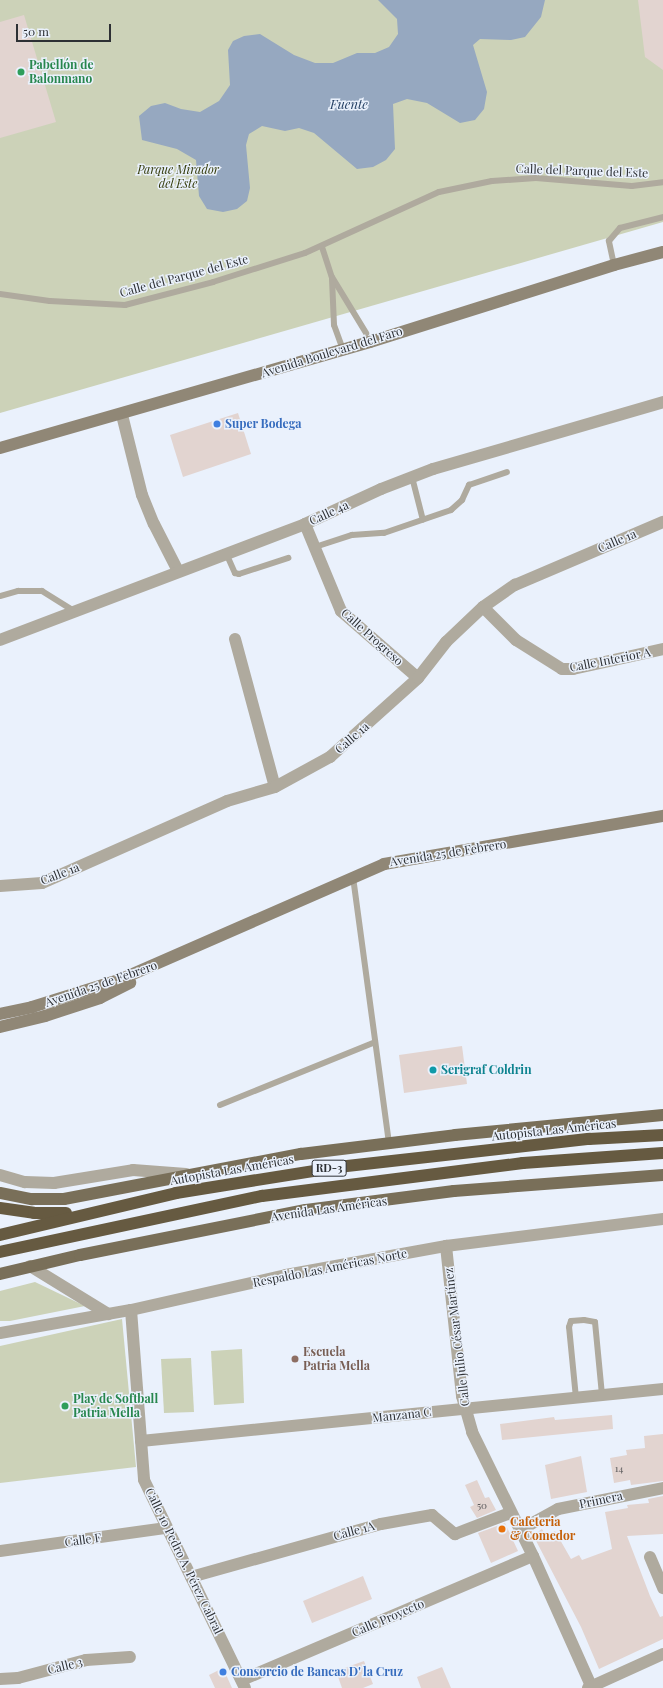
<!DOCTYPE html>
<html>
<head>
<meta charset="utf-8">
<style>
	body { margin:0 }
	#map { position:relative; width:663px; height:1688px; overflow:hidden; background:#eaf1fc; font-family:"Playfair Display",serif }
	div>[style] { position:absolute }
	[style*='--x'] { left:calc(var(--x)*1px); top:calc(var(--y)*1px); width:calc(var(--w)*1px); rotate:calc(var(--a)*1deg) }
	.green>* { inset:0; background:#ccd2b8 }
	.water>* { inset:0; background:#96a8c0 }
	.building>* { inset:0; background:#e2d4d0 }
	.lane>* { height:6px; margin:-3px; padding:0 3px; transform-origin:3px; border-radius:3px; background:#afaa9e }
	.street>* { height:12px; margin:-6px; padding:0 6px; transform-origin:6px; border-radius:6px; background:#afaa9e }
	.secondary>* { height:12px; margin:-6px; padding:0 6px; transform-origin:6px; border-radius:6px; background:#908776 }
	.primary>* { height:12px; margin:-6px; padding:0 6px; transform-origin:6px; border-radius:6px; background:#796f59 }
	.highway>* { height:12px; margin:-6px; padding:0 6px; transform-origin:6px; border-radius:6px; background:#665a41 }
	.dots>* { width:11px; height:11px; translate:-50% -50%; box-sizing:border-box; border:2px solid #eaf1fc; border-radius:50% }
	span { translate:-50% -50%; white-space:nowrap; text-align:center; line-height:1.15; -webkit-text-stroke:3px #eaf1fc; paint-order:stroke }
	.number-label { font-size:10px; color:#5a595b }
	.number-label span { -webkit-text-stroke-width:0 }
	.shield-label span { padding:1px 3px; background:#eaf1fc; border:1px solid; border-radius:3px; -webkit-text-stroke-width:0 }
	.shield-label { font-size:11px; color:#2d3034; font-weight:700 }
	.leisure-label { font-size:12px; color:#27864d; font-weight:700 }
	.left { translate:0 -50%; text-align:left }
	.park-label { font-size:12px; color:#313906; font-style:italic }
	.street-label { font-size:12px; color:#2d3034 }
	.shop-label { font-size:12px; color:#366cbe; font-weight:700 }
	.culture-label { font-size:12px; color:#0d838f; font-weight:700 }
	.education-label { font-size:12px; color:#785e54; font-weight:700 }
	.food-label { font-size:12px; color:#c56008; font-weight:700 }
	.water-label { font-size:13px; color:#233f63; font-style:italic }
	.scale { position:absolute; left:16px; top:24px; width:95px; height:18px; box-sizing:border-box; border:2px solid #2d3034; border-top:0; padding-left:5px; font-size:12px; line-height:14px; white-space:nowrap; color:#2d3034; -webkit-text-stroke:3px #eaf1fc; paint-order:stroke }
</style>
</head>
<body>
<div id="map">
	<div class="green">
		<div style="clip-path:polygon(0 0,663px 0,663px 222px,0 413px)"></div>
		<div style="clip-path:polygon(35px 1282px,85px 1306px,10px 1321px,0 1321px,0 1291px)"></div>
		<div style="clip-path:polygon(122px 1319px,136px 1467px,0 1483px,0 1346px)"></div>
		<div style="clip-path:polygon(242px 1349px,244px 1403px,214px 1405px,211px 1351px)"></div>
		<div style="clip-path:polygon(191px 1358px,194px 1412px,164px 1413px,161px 1359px)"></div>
	</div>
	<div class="water">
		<div style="clip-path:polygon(378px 0,545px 0,541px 17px,525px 37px,511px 40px,480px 39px,473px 45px,487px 92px,484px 109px,475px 120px,460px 123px,427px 103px,407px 99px,393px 104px,395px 149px,386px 160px,373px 167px,357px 169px,314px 133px,299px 128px,285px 131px,262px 126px,249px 134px,246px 145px,250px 188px,247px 201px,237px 209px,223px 212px,207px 209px,199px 196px,196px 160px,177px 149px,142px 140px,139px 116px,151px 106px,165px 103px,181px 109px,200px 112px,219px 101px,230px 85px,228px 50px,233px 41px,244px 36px,260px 34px,294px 55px,315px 63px,333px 63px,357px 53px,375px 53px,389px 47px,398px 34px,397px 19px)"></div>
	</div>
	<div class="building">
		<div style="clip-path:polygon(638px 0,663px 0,663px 70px,645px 57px)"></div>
		<div style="clip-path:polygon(24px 15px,56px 122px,0 138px,0 22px)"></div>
		<div style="clip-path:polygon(238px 413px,251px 454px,183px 477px,170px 435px)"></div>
		<div style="clip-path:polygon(462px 1046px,467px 1084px,404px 1093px,399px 1055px)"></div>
		<div style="clip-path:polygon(612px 1415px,613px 1429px,502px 1440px,500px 1424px,554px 1417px,555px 1420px)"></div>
		<div style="clip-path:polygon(663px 1434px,663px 1481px,631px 1485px,630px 1480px,614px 1483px,610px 1458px,627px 1455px,626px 1450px,645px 1448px,644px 1436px)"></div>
		<div style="clip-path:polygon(581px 1456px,587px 1492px,551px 1499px,545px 1465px)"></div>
		<div style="clip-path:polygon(477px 1480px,485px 1498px,489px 1497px,496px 1510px,477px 1518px,470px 1507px,474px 1505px,465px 1485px)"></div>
		<div style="clip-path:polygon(663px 1496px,663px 1534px,627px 1536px,650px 1596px,660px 1617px,663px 1616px,663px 1639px,599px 1669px,581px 1627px,533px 1535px,542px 1529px,546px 1536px,555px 1531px,571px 1559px,579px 1555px,582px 1560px,612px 1549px,605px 1512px,628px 1508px,627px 1505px,649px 1503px,648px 1499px)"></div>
		<div style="clip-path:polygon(505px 1523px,518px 1551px,491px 1563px,478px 1533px)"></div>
		<div style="clip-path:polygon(363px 1576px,372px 1599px,312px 1623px,303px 1601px)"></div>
		<div style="clip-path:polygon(364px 1661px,373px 1684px,363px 1688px,342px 1688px,336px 1671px)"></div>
		<div style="clip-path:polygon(442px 1667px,451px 1688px,421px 1688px,417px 1677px)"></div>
		<div style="clip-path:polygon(223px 1668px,232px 1688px,215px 1688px,209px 1675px)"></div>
	</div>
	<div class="lane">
		<div style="--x:322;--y:247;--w:32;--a:72"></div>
		<div style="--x:332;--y:277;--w:66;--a:58.7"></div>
		<div style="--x:614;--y:265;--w:25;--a:-102"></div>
		<div style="--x:609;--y:241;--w:17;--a:-50"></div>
		<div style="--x:620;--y:228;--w:44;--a:-14.3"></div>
		<div style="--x:332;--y:279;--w:46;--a:87.5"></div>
		<div style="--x:334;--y:325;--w:27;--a:70"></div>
		<div style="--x:0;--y:294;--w:50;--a:8"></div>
		<div style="--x:50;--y:301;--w:75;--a:3.1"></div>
		<div style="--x:125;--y:305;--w:91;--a:-14.6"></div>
		<div style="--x:213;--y:282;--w:96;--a:-17.5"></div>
		<div style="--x:305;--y:253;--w:147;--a:-24.5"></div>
		<div style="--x:439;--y:192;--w:54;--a:-11.7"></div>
		<div style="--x:492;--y:181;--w:44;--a:-3.9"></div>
		<div style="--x:536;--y:178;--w:96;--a:4.8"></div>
		<div style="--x:632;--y:186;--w:31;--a:-7"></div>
		<div style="--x:412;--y:477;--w:44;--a:75.7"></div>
		<div style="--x:315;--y:547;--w:39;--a:-18"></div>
		<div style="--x:352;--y:535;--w:32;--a:-4"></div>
		<div style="--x:384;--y:533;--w:71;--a:-18.9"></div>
		<div style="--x:451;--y:510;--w:15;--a:-42"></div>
		<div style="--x:462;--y:500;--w:17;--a:-65"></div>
		<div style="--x:469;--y:485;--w:40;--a:-18.9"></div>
		<div style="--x:226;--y:553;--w:22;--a:66"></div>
		<div style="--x:235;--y:573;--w:4;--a:14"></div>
		<div style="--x:239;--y:574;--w:52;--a:-18.1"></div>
		<div style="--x:0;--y:596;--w:19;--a:-16"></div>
		<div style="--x:18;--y:591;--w:24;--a:0"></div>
		<div style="--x:42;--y:591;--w:38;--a:32"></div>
		<div style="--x:353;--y:877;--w:268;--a:82.3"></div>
		<div style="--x:220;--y:1105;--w:167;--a:-22.1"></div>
		<div style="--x:576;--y:1398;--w:71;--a:-95.6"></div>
		<div style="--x:569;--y:1327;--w:6;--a:-72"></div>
		<div style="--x:571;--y:1321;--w:13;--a:-4"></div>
		<div style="--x:584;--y:1320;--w:11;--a:10"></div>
		<div style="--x:595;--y:1322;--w:73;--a:84.5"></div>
	</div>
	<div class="street">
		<div style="--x:122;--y:415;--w:82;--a:76"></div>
		<div style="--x:142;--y:495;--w:31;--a:68"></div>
		<div style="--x:154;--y:524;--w:53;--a:62.9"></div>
		<div style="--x:305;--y:524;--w:94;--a:67.5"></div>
		<div style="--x:341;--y:611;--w:102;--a:41"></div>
		<div style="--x:483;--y:607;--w:47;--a:45"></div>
		<div style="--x:516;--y:640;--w:54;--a:32.2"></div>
		<div style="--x:562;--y:669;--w:11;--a:0"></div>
		<div style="--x:573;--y:669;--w:92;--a:-12.5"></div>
		<div style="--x:235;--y:639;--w:153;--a:74.9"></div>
		<div style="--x:0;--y:640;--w:326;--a:-20.8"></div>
		<div style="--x:305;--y:524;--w:84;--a:-24.7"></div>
		<div style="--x:381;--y:489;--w:56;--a:-21"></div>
		<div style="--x:433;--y:469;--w:240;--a:-16.2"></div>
		<div style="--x:0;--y:886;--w:42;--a:-4.1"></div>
		<div style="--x:42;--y:883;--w:202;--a:-23.9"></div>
		<div style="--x:227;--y:801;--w:50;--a:-16.3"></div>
		<div style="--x:275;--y:787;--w:63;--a:-28.6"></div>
		<div style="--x:330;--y:757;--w:118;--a:-41.9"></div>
		<div style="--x:418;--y:678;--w:46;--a:-52.1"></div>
		<div style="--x:446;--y:642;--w:51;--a:-43.4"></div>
		<div style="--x:483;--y:607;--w:39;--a:-35"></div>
		<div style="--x:515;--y:585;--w:161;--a:-23.1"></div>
		<div style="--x:0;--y:1175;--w:26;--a:16"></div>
		<div style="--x:25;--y:1182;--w:29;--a:2"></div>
		<div style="--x:54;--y:1183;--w:80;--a:-9.3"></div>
		<div style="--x:133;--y:1170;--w:53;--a:4.3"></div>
		<div style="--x:446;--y:1246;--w:151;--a:83.9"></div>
		<div style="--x:462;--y:1396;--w:37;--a:74"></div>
		<div style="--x:472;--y:1432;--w:138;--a:63.8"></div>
		<div style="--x:533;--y:1556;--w:145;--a:65.9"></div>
		<div style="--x:30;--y:1266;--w:92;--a:31.6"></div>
		<div style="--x:131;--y:1310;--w:170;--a:85.6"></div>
		<div style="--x:144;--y:1480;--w:231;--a:64.1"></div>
		<div style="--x:0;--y:1333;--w:133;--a:-10"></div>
		<div style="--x:131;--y:1310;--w:159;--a:-12.7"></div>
		<div style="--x:286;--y:1275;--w:163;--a:-10.3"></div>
		<div style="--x:446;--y:1246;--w:219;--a:-7.1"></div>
		<div style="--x:141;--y:1441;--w:525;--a:-5.69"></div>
		<div style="--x:520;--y:1530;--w:43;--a:-28.9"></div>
		<div style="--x:558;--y:1509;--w:107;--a:-11.3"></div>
		<div style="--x:0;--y:1551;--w:168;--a:-7.9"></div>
		<div style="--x:650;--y:1557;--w:34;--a:67"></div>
		<div style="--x:191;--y:1577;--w:197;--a:-15.6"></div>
		<div style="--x:381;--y:1524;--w:52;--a:-10"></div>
		<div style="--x:432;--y:1515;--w:30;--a:40"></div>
		<div style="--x:455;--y:1534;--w:59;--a:-20.9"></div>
		<div style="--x:0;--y:1679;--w:18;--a:-3"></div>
		<div style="--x:18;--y:1678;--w:70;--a:-14.8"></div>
		<div style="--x:86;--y:1660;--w:44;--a:-3.9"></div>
		<div style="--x:242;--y:1680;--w:316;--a:-23.1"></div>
		<div style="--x:588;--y:1688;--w:82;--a:-24.4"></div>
	</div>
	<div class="secondary">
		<div style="--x:0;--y:448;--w:385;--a:-16"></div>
		<div style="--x:370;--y:342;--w:256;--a:-17.5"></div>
		<div style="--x:614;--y:265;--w:51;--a:-14.9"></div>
		<div style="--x:0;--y:1014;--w:33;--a:-12"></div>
		<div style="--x:32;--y:1007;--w:91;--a:-17.2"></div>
		<div style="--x:119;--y:980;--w:289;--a:-23.6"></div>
		<div style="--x:384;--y:864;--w:283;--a:-9.8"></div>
		<div style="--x:0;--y:1027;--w:46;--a:-13.7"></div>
		<div style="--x:45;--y:1016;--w:58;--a:-18.1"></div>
		<div style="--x:100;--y:998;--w:34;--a:-27"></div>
	</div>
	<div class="primary">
		<div style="--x:0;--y:1193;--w:33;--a:11"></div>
		<div style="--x:32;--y:1199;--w:32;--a:0"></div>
		<div style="--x:64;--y:1199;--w:241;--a:-10.8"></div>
		<div style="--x:301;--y:1154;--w:155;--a:-7"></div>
		<div style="--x:455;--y:1135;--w:209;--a:-5.5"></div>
		<div style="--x:0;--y:1274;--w:82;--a:-13.4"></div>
		<div style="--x:80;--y:1255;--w:230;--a:-11.3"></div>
		<div style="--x:306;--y:1210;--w:149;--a:-7.3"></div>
		<div style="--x:454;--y:1191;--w:210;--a:-4.4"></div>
	</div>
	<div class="highway">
		<div style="--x:0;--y:1208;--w:34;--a:8"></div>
		<div style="--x:34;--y:1213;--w:32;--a:0"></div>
		<div style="--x:0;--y:1235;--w:181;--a:-13.4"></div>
		<div style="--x:176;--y:1193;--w:164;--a:-9.1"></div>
		<div style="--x:338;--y:1167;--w:253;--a:-6.4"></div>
		<div style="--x:589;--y:1139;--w:74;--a:-3.1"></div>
		<div style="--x:0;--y:1252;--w:268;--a:-12.1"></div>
		<div style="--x:262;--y:1196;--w:263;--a:-7.2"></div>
		<div style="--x:523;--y:1163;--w:140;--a:-4.1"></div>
	</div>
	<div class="dots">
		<div style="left:21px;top:72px;background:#2e9e5b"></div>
		<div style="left:217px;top:424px;background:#3f7fe0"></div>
		<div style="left:433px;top:1070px;background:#0f9aa8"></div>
		<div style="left:295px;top:1359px;background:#8d6e63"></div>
		<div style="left:65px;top:1406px;background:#2e9e5b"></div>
		<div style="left:502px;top:1529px;background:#e8710a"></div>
		<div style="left:223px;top:1672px;background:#3f7fe0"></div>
	</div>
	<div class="number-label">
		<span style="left:619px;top:1469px">14</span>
		<span style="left:482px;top:1506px">50</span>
	</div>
	<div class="shield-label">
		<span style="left:329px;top:1168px">RD-3</span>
	</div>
	<div class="leisure-label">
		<span class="left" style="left:29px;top:72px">Pabellón de<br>Balonmano</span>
		<span class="left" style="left:73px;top:1406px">Play de Softball<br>Patria Mella</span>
	</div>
	<div class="park-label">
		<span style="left:178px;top:177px">Parque Mirador<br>del Este</span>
	</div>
	<div class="street-label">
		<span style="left:582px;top:171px;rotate:2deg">Calle del Parque del Este</span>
		<span style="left:184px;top:276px;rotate:-15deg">Calle del Parque del Este</span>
		<span style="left:332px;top:352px;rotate:-17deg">Avenida Boulevard del Faro</span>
		<span style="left:329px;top:513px;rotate:-25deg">Calle 4a</span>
		<span style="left:617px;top:541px;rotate:-23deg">Calle 1a</span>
		<span style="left:372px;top:637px;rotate:42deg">Calle Progreso</span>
		<span style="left:610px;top:660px;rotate:-11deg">Calle Interior A</span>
		<span style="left:352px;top:738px;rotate:-41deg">Calle 1a</span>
		<span style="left:448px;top:853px;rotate:-9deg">Avenida 25 de Febrero</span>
		<span style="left:60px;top:874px;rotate:-21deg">Calle 1a</span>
		<span style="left:101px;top:984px;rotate:-19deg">Avenida 25 de Febrero</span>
		<span style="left:554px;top:1130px;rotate:-6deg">Autopista Las Américas</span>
		<span style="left:232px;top:1170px;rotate:-10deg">Autopista Las Américas</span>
		<span style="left:329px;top:1209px;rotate:-8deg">Avenida Las Américas</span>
		<span style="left:330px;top:1268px;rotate:-11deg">Respaldo Las Américas Norte</span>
		<span style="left:457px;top:1337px;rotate:-97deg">Calle Julio César Martínez</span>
		<span style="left:402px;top:1415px;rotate:-6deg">Manzana C</span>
		<span style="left:601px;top:1500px;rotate:-12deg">Primera</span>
		<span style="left:354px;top:1531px;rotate:-15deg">Calle 1A</span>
		<span style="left:83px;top:1540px;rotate:-8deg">Calle F</span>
		<span style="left:184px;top:1561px;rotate:64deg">Calle 10 Pedro A. Pérez Cabral</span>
		<span style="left:388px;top:1618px;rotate:-23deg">Calle Proyecto</span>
		<span style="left:65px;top:1666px;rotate:-14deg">Calle 3</span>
	</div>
	<div class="shop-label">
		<span class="left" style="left:225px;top:424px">Super Bodega</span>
		<span class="left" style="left:231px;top:1672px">Consorcio de Bancas D' la Cruz</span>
	</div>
	<div class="culture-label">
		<span class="left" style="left:441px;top:1070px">Serigraf Coldrin</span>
	</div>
	<div class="education-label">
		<span class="left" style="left:303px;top:1359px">Escuela<br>Patria Mella</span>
	</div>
	<div class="food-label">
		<span class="left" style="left:510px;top:1529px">Cafeteria<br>&amp; Comedor</span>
	</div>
	<div class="water-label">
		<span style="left:349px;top:104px">Fuente</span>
	</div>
	<div class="scale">50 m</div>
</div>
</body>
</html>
